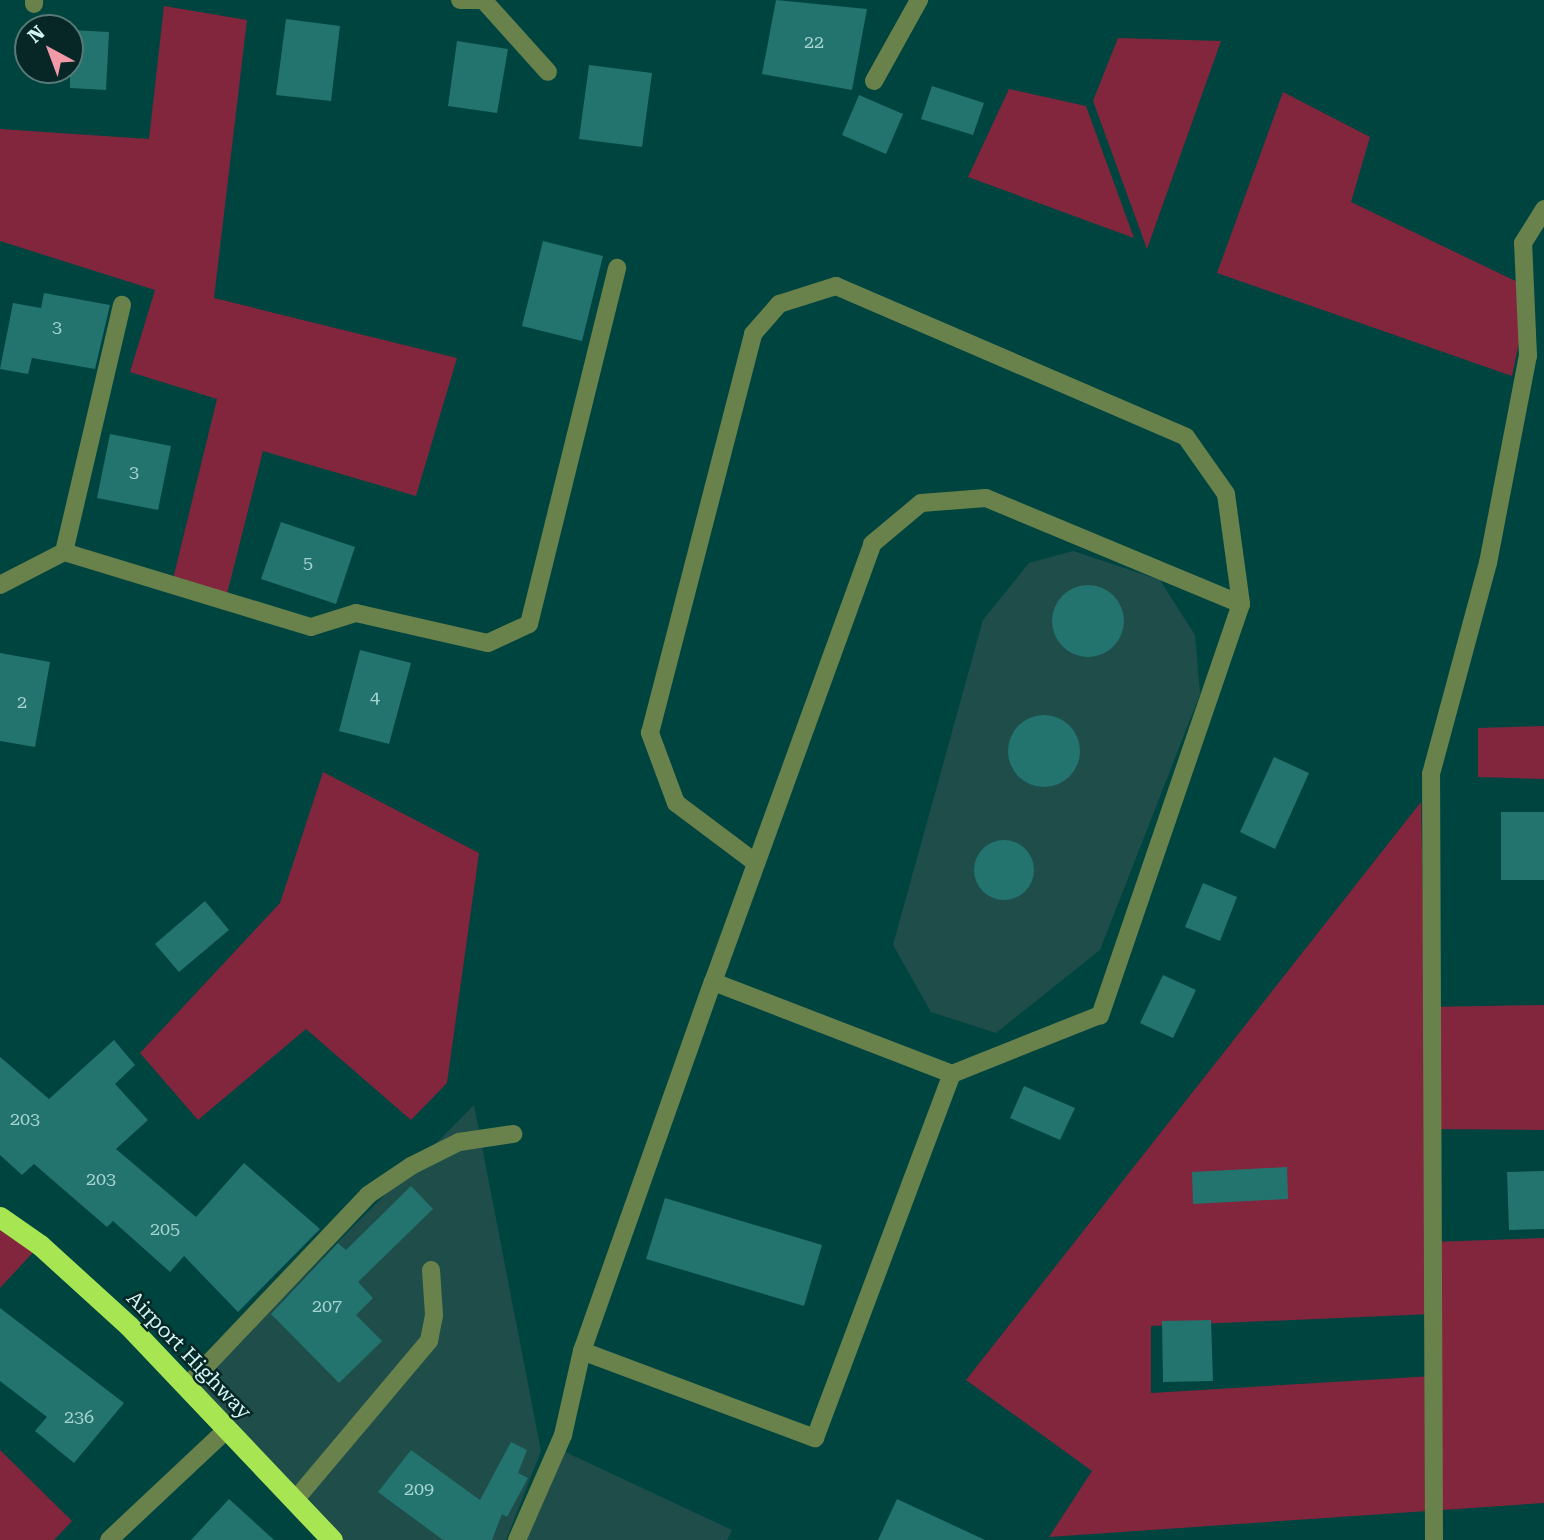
<!DOCTYPE html>
<html>
<head>
<meta charset="utf-8">
<style>
	body { margin:0 }
	#map { position:relative; width:1544px; height:1540px; overflow:hidden; background:#004440; font-family:"Roboto Serif",serif }
	div>[style] { position:absolute }
	[style*='--x'] { left:calc(var(--x)*1px); top:calc(var(--y)*1px); width:calc(var(--w)*1px); rotate:calc(var(--a)*1deg) }
	.built>* { inset:0; background:#1f4d4a }
	.green>* { inset:0; background:#81263d }
	.building>* { inset:0; background:#23736e }
	.round { border-radius:50% }
	.minor>* { height:18px; margin:-9px; padding:0 9px; transform-origin:9px; border-radius:9px; background:#69824c }
	.highway>* { height:21px; margin:-10.5px; padding:0 10.5px; transform-origin:10.5px; border-radius:10.5px; background:#a8e552 }
	span { translate:-50% -50%; white-space:nowrap; text-align:center; line-height:1.15; -webkit-text-stroke:5px #062725; paint-order:stroke }
	.number-label { font-size:18px; color:#a6d4d1 }
	.number-label span { -webkit-text-stroke-width:0 }
	.street-label { font-size:21px; color:#d1f5f2 }
	.north { position:absolute; left:14px; top:14px; width:70px; height:70px; box-sizing:border-box; background:#062725; border:2px solid #577977; border-radius:50%; rotate:319deg; font-size:19px; font-weight:700; line-height:28px; text-align:center; color:#d1f5f2 }
	.north::after { content:''; display:block; margin:auto; width:24px; height:32px; background:#f39aa9; clip-path:polygon(50% 0,100% 100%,50% 72%,0 100%) }
</style>
</head>
<body>
<div id="map">
	<div class="built">
		<div style="clip-path:polygon(1073px 551px,1160px 580px,1195px 635px,1200px 694px,1100px 950px,996px 1033px,931px 1012px,893px 945px,983px 620px,1029px 563px)"></div>
		<div style="clip-path:polygon(474px 1105px,541px 1451px,506px 1540px,338px 1540px,194px 1387px)"></div>
		<div style="clip-path:polygon(559px 1449px,732px 1530px,727px 1540px,522px 1540px)"></div>
	</div>
	<div class="green">
		<div style="clip-path:polygon(164px 6px,247px 20px,214px 298px,457px 358px,416px 496px,263px 451px,227px 594px,173px 579px,217px 399px,130px 372px,155px 290px,0 241px,0 129px,149px 139px)"></div>
		<div style="clip-path:polygon(1118px 38px,1221px 41px,1147px 249px,1093px 101px)"></div>
		<div style="clip-path:polygon(1009px 89px,1086px 106px,1134px 238px,968px 177px)"></div>
		<div style="clip-path:polygon(1283px 92px,1370px 137px,1351px 202px,1530px 288px,1512px 376px,1217px 273px)"></div>
		<div style="clip-path:polygon(1544px 726px,1544px 779px,1478px 777px,1478px 728px)"></div>
		<div style="clip-path:polygon(323px 772px,479px 853px,447px 1083px,411px 1120px,306px 1029px,198px 1120px,140px 1053px,280px 903px)"></div>
		<div style="clip-path:polygon(evenodd,1421px 802px,1425px 1007px,1544px 1005px,1544px 1130px,1428px 1129px,1431px 1242px,1544px 1238px,1544px 1503px,1049px 1537px,1092px 1471px,966px 1380px,1421px 802px,1431px 1314px,1433px 1376px,1151px 1393px,1151px 1326px,1431px 1314px)"></div>
		<div style="clip-path:polygon(0 1217px,40px 1245px,0 1288px)"></div>
		<div style="clip-path:polygon(0 1450px,72px 1521px,54px 1540px,0 1540px)"></div>
	</div>
	<div class="building">
		<div style="clip-path:polygon(776px 0,867px 9px,852px 90px,762px 74px)"></div>
		<div style="clip-path:polygon(286px 19px,340px 26px,331px 101px,276px 95px)"></div>
		<div style="clip-path:polygon(70px 30px,109px 32px,106px 90px,70px 88px)"></div>
		<div style="clip-path:polygon(457px 41px,508px 49px,497px 113px,448px 106px)"></div>
		<div style="clip-path:polygon(589px 65px,652px 73px,642px 147px,579px 139px)"></div>
		<div style="clip-path:polygon(932px 86px,984px 103px,973px 135px,921px 119px)"></div>
		<div style="clip-path:polygon(859px 95px,903px 114px,886px 154px,842px 135px)"></div>
		<div style="clip-path:polygon(543px 241px,603px 256px,582px 341px,522px 326px)"></div>
		<div style="clip-path:polygon(44px 293px,110px 305px,95px 369px,32px 358px,28px 374px,0 369px,13px 303px,41px 308px)"></div>
		<div style="clip-path:polygon(110px 434px,171px 446px,158px 510px,97px 498px)"></div>
		<div style="clip-path:polygon(281px 522px,355px 547px,336px 604px,261px 579px)"></div>
		<div class="round" style="left:1052px;top:585px;width:72px;height:72px"></div>
		<div style="clip-path:polygon(360px 650px,411px 663px,389px 744px,339px 731px)"></div>
		<div style="clip-path:polygon(0 653px,50px 662px,35px 747px,0 741px)"></div>
		<div class="round" style="left:1008px;top:715px;width:72px;height:72px"></div>
		<div style="clip-path:polygon(1274px 757px,1309px 773px,1275px 849px,1240px 832px)"></div>
		<div style="clip-path:polygon(1501px 812px,1544px 812px,1544px 880px,1501px 880px)"></div>
		<div class="round" style="left:974px;top:840px;width:60px;height:60px"></div>
		<div style="clip-path:polygon(1203px 883px,1237px 897px,1220px 941px,1185px 927px)"></div>
		<div style="clip-path:polygon(205px 901px,229px 930px,179px 972px,155px 944px)"></div>
		<div style="clip-path:polygon(1163px 975px,1196px 990px,1173px 1038px,1140px 1023px)"></div>
		<div style="clip-path:polygon(114px 1040px,135px 1065px,115px 1084px,148px 1120px,116px 1149px,196px 1217px,244px 1163px,320px 1229px,238px 1312px,184px 1256px,170px 1272px,113px 1221px,107px 1227px,34px 1164px,22px 1175px,0 1155px,0 1057px,49px 1099px)"></div>
		<div style="clip-path:polygon(1024px 1086px,1075px 1108px,1060px 1140px,1010px 1118px)"></div>
		<div style="clip-path:polygon(1287px 1167px,1288px 1199px,1193px 1204px,1192px 1172px)"></div>
		<div style="clip-path:polygon(1544px 1171px,1544px 1229px,1509px 1230px,1507px 1172px)"></div>
		<div style="clip-path:polygon(411px 1186px,433px 1209px,358px 1282px,373px 1298px,356px 1315px,382px 1341px,339px 1383px,271px 1314px,338px 1243px,346px 1250px)"></div>
		<div style="clip-path:polygon(665px 1198px,822px 1245px,804px 1306px,646px 1259px)"></div>
		<div style="clip-path:polygon(0 1308px,124px 1403px,74px 1463px,35px 1431px,47px 1417px,0 1381px)"></div>
		<div style="clip-path:polygon(1211px 1320px,1213px 1381px,1163px 1382px,1162px 1321px)"></div>
		<div style="clip-path:polygon(511px 1442px,527px 1450px,518px 1473px,528px 1478px,507px 1517px,502px 1514px,492px 1540px,443px 1540px,378px 1492px,411px 1450px,480px 1500px)"></div>
		<div style="clip-path:polygon(229px 1499px,274px 1540px,191px 1540px)"></div>
		<div style="clip-path:polygon(897px 1499px,985px 1540px,878px 1540px)"></div>
	</div>
	<div class="minor">
		<div style="--x:460;--y:0;--w:25;--a:0"></div>
		<div style="--x:485;--y:2;--w:94;--a:48"></div>
		<div style="--x:34;--y:4;--w:4;--a:-90"></div>
		<div style="--x:874;--y:81;--w:93;--a:-60.9"></div>
		<div style="--x:64;--y:552;--w:254;--a:-76.8"></div>
		<div style="--x:0;--y:585;--w:72;--a:-27.3"></div>
		<div style="--x:64;--y:552;--w:258;--a:16.9"></div>
		<div style="--x:311;--y:627;--w:47;--a:-17.3"></div>
		<div style="--x:356;--y:613;--w:135;--a:12.8"></div>
		<div style="--x:488;--y:643;--w:45;--a:-24.9"></div>
		<div style="--x:529;--y:624;--w:367;--a:-76.1"></div>
		<div style="--x:756;--y:863;--w:100;--a:-143.1"></div>
		<div style="--x:676;--y:803;--w:75;--a:-110.4"></div>
		<div style="--x:650;--y:733;--w:412;--a:-75.5"></div>
		<div style="--x:753;--y:334;--w:40;--a:-49"></div>
		<div style="--x:779;--y:304;--w:60;--a:-17.5"></div>
		<div style="--x:836;--y:286;--w:381;--a:23.3"></div>
		<div style="--x:1186;--y:437;--w:70;--a:54.9"></div>
		<div style="--x:1226;--y:494;--w:111;--a:82.2"></div>
		<div style="--x:582;--y:1351;--w:249;--a:20.5"></div>
		<div style="--x:815;--y:1438;--w:389;--a:-69.4"></div>
		<div style="--x:187;--y:1386;--w:263;--a:-46.5"></div>
		<div style="--x:368;--y:1195;--w:52;--a:-34"></div>
		<div style="--x:411;--y:1166;--w:54;--a:-26.6"></div>
		<div style="--x:459;--y:1142;--w:55;--a:-8.4"></div>
		<div style="--x:295;--y:1500;--w:208;--a:-49.9"></div>
		<div style="--x:429;--y:1341;--w:26;--a:-79"></div>
		<div style="--x:434;--y:1315;--w:45;--a:-93.8"></div>
		<div style="--x:109;--y:1540;--w:162;--a:-43.2"></div>
		<div style="--x:517;--y:1540;--w:115;--a:-66.3"></div>
		<div style="--x:563;--y:1435;--w:86;--a:-77.3"></div>
		<div style="--x:582;--y:1351;--w:392;--a:-70.5"></div>
		<div style="--x:713;--y:982;--w:466;--a:-70"></div>
		<div style="--x:872;--y:544;--w:64;--a:-39.9"></div>
		<div style="--x:921;--y:503;--w:65;--a:-4.4"></div>
		<div style="--x:986;--y:498;--w:276;--a:22.6"></div>
		<div style="--x:1241;--y:604;--w:435;--a:108.9"></div>
		<div style="--x:1100;--y:1015;--w:159;--a:158.3"></div>
		<div style="--x:952;--y:1074;--w:256;--a:-158.9"></div>
		<div style="--x:1434;--y:1540;--w:766;--a:-90.22"></div>
		<div style="--x:1431;--y:774;--w:219;--a:-74.9"></div>
		<div style="--x:1488;--y:563;--w:211;--a:-79.1"></div>
		<div style="--x:1528;--y:356;--w:113;--a:-92.5"></div>
		<div style="--x:1523;--y:243;--w:40;--a:-58"></div>
	</div>
	<div class="highway">
		<div style="--x:0;--y:1217;--w:49;--a:35"></div>
		<div style="--x:40;--y:1245;--w:120;--a:42.3"></div>
		<div style="--x:129;--y:1326;--w:295;--a:46.5"></div>
	</div>
	<div class="number-label">
		<span style="left:814px;top:42px">22</span>
		<span style="left:57px;top:327px">3</span>
		<span style="left:134px;top:472px">3</span>
		<span style="left:308px;top:563px">5</span>
		<span style="left:375px;top:697px">4</span>
		<span style="left:22px;top:702px">2</span>
		<span style="left:25px;top:1119px">203</span>
		<span style="left:101px;top:1179px">203</span>
		<span style="left:165px;top:1229px">205</span>
		<span style="left:327px;top:1306px">207</span>
		<span style="left:79px;top:1417px">236</span>
		<span style="left:419px;top:1489px">209</span>
	</div>
	<div class="street-label">
		<span style="left:189px;top:1355px;rotate:46deg">Airport Highway</span>
	</div>
	<div class="north">N</div>
</div>
</body>
</html>
